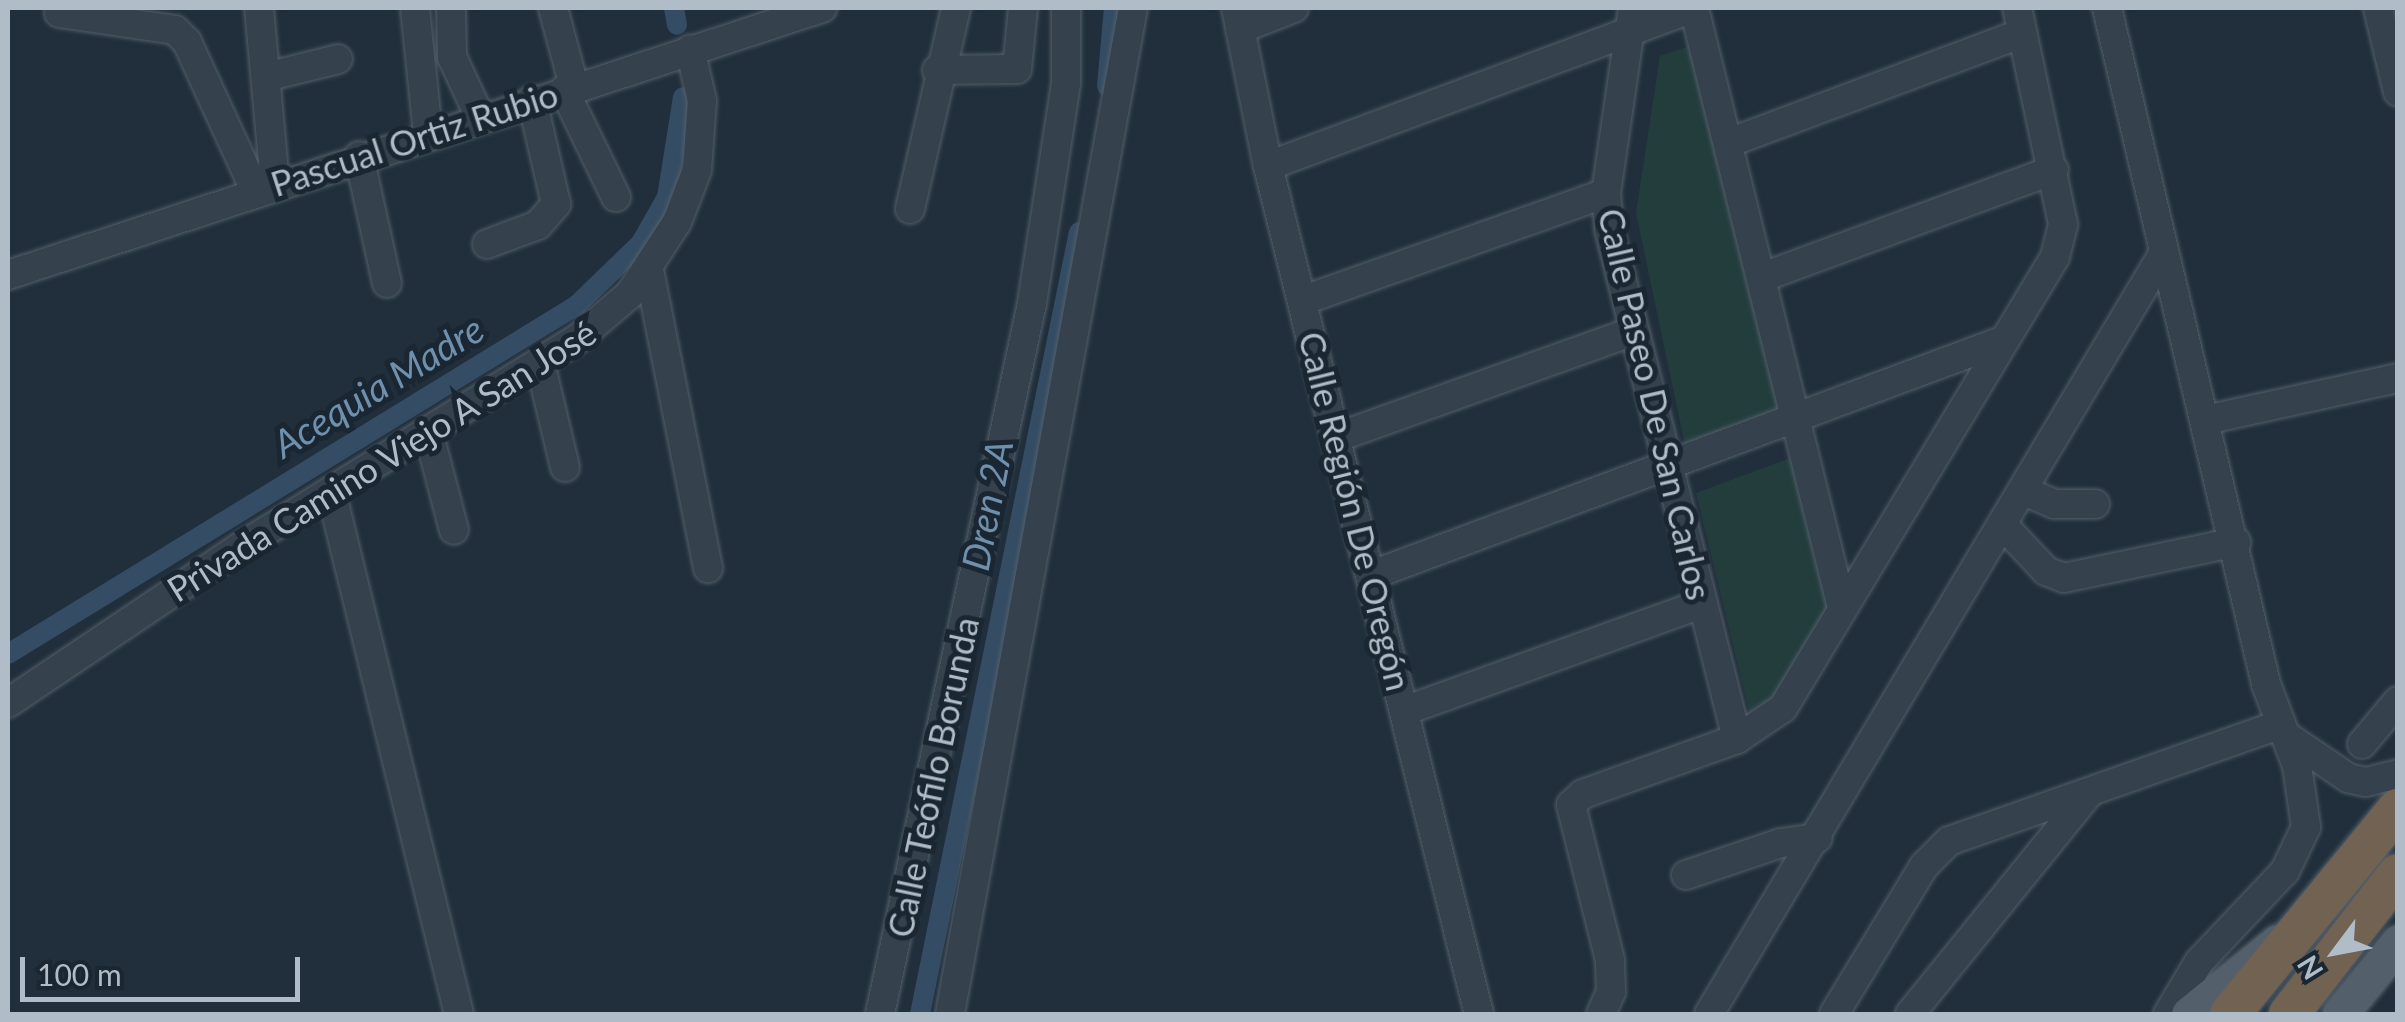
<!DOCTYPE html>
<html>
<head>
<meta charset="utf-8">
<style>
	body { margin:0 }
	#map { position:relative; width:2405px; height:1022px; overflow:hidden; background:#212f3c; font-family:Lato,sans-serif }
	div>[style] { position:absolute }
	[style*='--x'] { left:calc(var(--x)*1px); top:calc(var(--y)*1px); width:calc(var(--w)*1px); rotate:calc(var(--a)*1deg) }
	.green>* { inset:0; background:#233d3d }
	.canal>* { height:20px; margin:-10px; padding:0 10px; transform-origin:10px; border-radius:10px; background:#344d64 }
	.roads { filter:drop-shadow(0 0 2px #535f6a) drop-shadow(0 0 2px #535f6a) }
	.minor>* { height:28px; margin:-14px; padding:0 14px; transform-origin:14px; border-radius:14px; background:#35414c }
	.major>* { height:35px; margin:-17.5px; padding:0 17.5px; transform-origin:17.5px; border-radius:17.5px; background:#53606c }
	.highway>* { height:40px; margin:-20px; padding:0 20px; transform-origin:20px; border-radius:20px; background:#726252 }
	span { translate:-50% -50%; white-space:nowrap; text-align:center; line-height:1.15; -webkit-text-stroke:10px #1a2631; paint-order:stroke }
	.street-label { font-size:35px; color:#b0bcc8 }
	.water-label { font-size:38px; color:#6f90ad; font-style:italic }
	.frame { position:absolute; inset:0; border:10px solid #b0bcc8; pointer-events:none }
	.north { position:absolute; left:2285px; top:902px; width:100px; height:100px; -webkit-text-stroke:8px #1a2631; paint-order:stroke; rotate:238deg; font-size:28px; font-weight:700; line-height:40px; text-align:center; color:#b0bcc8 }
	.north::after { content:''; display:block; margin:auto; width:35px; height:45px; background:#b0bcc8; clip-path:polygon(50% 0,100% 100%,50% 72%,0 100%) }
	.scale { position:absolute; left:20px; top:957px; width:280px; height:45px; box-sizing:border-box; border:5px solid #b0bcc8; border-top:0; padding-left:12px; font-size:30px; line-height:35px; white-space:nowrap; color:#b0bcc8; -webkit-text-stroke:8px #1a2631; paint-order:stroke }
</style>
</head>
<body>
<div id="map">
	<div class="green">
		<div style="clip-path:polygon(1696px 44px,1787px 429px,1690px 469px,1636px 213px,1660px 56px)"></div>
		<div style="clip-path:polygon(1793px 457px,1834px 626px,1754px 731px,1696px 493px)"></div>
	</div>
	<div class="canal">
		<div style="--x:674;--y:8;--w:17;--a:80"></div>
		<div style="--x:1107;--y:86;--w:78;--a:-84.9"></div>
		<div style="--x:8;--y:654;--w:668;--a:-31.52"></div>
		<div style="--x:577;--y:305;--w:89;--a:-44.1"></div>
		<div style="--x:641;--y:243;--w:53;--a:-60.5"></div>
		<div style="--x:667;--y:197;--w:101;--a:-80.9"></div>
		<div style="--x:920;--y:1014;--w:798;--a:-78.51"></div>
	</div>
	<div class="roads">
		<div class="minor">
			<div style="--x:259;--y:8;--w:176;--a:84.8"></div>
			<div style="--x:415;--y:8;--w:126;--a:84.1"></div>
			<div style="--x:451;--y:8;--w:49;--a:88.8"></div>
			<div style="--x:452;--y:57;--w:66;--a:65"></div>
			<div style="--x:553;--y:8;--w:81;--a:74.9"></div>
			<div style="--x:1236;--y:8;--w:161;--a:78.6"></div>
			<div style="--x:1268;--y:166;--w:874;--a:76.03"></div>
			<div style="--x:1633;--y:8;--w:187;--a:98.3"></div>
			<div style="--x:1606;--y:193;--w:36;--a:85"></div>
			<div style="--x:1609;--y:229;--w:526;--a:75.91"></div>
			<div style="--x:1694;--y:8;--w:618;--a:76.14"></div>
			<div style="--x:2107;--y:8;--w:694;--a:76.76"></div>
			<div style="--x:2266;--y:684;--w:88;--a:69.3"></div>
			<div style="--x:2297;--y:766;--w:62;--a:81.6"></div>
			<div style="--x:2306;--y:827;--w:49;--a:115.5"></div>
			<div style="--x:2285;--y:871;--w:125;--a:133.4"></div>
			<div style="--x:2199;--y:962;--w:61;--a:120.8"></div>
			<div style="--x:2378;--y:8;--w:86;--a:76.6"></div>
			<div style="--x:59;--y:13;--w:117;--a:8.3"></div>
			<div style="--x:175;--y:30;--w:17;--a:45"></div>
			<div style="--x:187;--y:42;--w:163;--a:65.3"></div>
			<div style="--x:1240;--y:29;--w:58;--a:-21.3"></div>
			<div style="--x:937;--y:70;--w:80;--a:-0.7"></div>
			<div style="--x:1017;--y:69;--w:61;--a:-84.4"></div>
			<div style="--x:266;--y:77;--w:74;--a:-14"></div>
			<div style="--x:564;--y:90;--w:119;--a:64.1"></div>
			<div style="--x:1731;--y:142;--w:311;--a:-20.5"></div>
			<div style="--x:359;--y:156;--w:130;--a:77.6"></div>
			<div style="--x:1268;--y:166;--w:452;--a:-20.4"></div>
			<div style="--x:910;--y:209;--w:206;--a:-77.1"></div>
			<div style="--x:487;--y:244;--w:54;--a:-20.4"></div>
			<div style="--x:538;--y:225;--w:28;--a:-49"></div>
			<div style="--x:556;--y:204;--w:107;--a:-103"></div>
			<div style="--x:649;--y:270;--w:304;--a:78.8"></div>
			<div style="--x:8;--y:275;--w:857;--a:-18.16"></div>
			<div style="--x:1763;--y:277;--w:310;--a:-20.2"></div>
			<div style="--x:1304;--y:300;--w:320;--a:-19.5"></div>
			<div style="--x:540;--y:363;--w:107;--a:76.5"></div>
			<div style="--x:2205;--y:420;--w:198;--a:-12.3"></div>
			<div style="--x:428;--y:431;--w:102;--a:75.3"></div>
			<div style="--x:1338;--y:437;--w:312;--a:-19.7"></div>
			<div style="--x:331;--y:491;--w:538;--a:76.25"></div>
			<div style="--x:2024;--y:491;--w:33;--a:23"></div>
			<div style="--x:2054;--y:504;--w:41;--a:0"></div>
			<div style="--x:2003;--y:525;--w:63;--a:46.9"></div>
			<div style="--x:2046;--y:571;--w:19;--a:21"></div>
			<div style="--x:2064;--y:578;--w:176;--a:-11.8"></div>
			<div style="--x:1372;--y:575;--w:672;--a:-20.38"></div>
			<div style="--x:8;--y:703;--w:276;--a:-33.9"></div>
			<div style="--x:237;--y:549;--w:398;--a:-31.7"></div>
			<div style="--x:576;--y:340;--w:71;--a:-40.4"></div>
			<div style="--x:630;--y:294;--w:86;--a:-56.9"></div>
			<div style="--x:677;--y:222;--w:56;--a:-69"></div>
			<div style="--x:697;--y:170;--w:69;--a:-85.9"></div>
			<div style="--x:702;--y:101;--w:53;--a:-103"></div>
			<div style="--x:1404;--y:711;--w:317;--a:-19.8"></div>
			<div style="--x:2288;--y:737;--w:73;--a:34.3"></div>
			<div style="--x:2348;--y:778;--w:18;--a:13"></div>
			<div style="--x:2366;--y:782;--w:33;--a:-14"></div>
			<div style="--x:2362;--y:744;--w:56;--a:-50.1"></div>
			<div style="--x:1686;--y:875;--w:100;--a:-18.6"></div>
			<div style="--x:1781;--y:843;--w:37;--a:-8"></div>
			<div style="--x:880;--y:1014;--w:727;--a:-77.93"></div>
			<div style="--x:1032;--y:303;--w:223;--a:-81.2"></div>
			<div style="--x:1066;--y:83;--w:75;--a:-90"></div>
			<div style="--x:950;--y:1014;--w:1023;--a:-79.69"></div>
			<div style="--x:1601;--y:1014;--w:24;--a:-66"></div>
			<div style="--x:1611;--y:992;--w:32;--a:-92"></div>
			<div style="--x:1610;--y:960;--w:160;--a:-104.1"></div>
			<div style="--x:1571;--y:805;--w:16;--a:-43"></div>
			<div style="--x:1583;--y:794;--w:164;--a:-19.7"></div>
			<div style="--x:1737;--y:739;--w:55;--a:-34"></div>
			<div style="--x:1783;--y:708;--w:527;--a:-58.91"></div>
			<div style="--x:2055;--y:257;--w:34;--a:-76"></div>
			<div style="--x:2063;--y:224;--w:221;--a:-102"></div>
			<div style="--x:1709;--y:1014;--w:883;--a:-59.14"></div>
			<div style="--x:1834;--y:1014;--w:173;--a:-58.7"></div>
			<div style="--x:1924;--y:866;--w:35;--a:-45"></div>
			<div style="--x:1949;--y:841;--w:352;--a:-19.4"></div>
			<div style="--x:1910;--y:1014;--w:283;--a:-51"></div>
		</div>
		<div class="major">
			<div style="--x:2189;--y:1014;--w:114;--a:-39"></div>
			<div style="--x:2340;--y:1014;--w:92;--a:-50.8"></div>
		</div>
		<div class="highway">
			<div style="--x:2230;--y:1014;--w:265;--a:-50.7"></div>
			<div style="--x:2289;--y:1014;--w:177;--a:-52.1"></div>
		</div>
	</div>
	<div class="street-label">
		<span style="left:414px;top:138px;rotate:-18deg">Pascual Ortiz Rubio</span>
		<span style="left:1656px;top:404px;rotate:77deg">Calle Paseo De San Carlos</span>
		<span style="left:381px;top:460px;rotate:-32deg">Privada Camino Viejo A San José</span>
		<span style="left:1356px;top:511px;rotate:76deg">Calle Región De Oregón</span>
		<span style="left:932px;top:777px;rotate:-78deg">Calle Teófilo Borunda</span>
	</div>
	<div class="water-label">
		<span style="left:378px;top:386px;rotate:-31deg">Acequia Madre</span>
		<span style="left:987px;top:505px;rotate:-79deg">Dren 2A</span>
	</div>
	<div class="frame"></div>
	<div class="north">N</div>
	<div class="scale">100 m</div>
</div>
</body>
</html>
